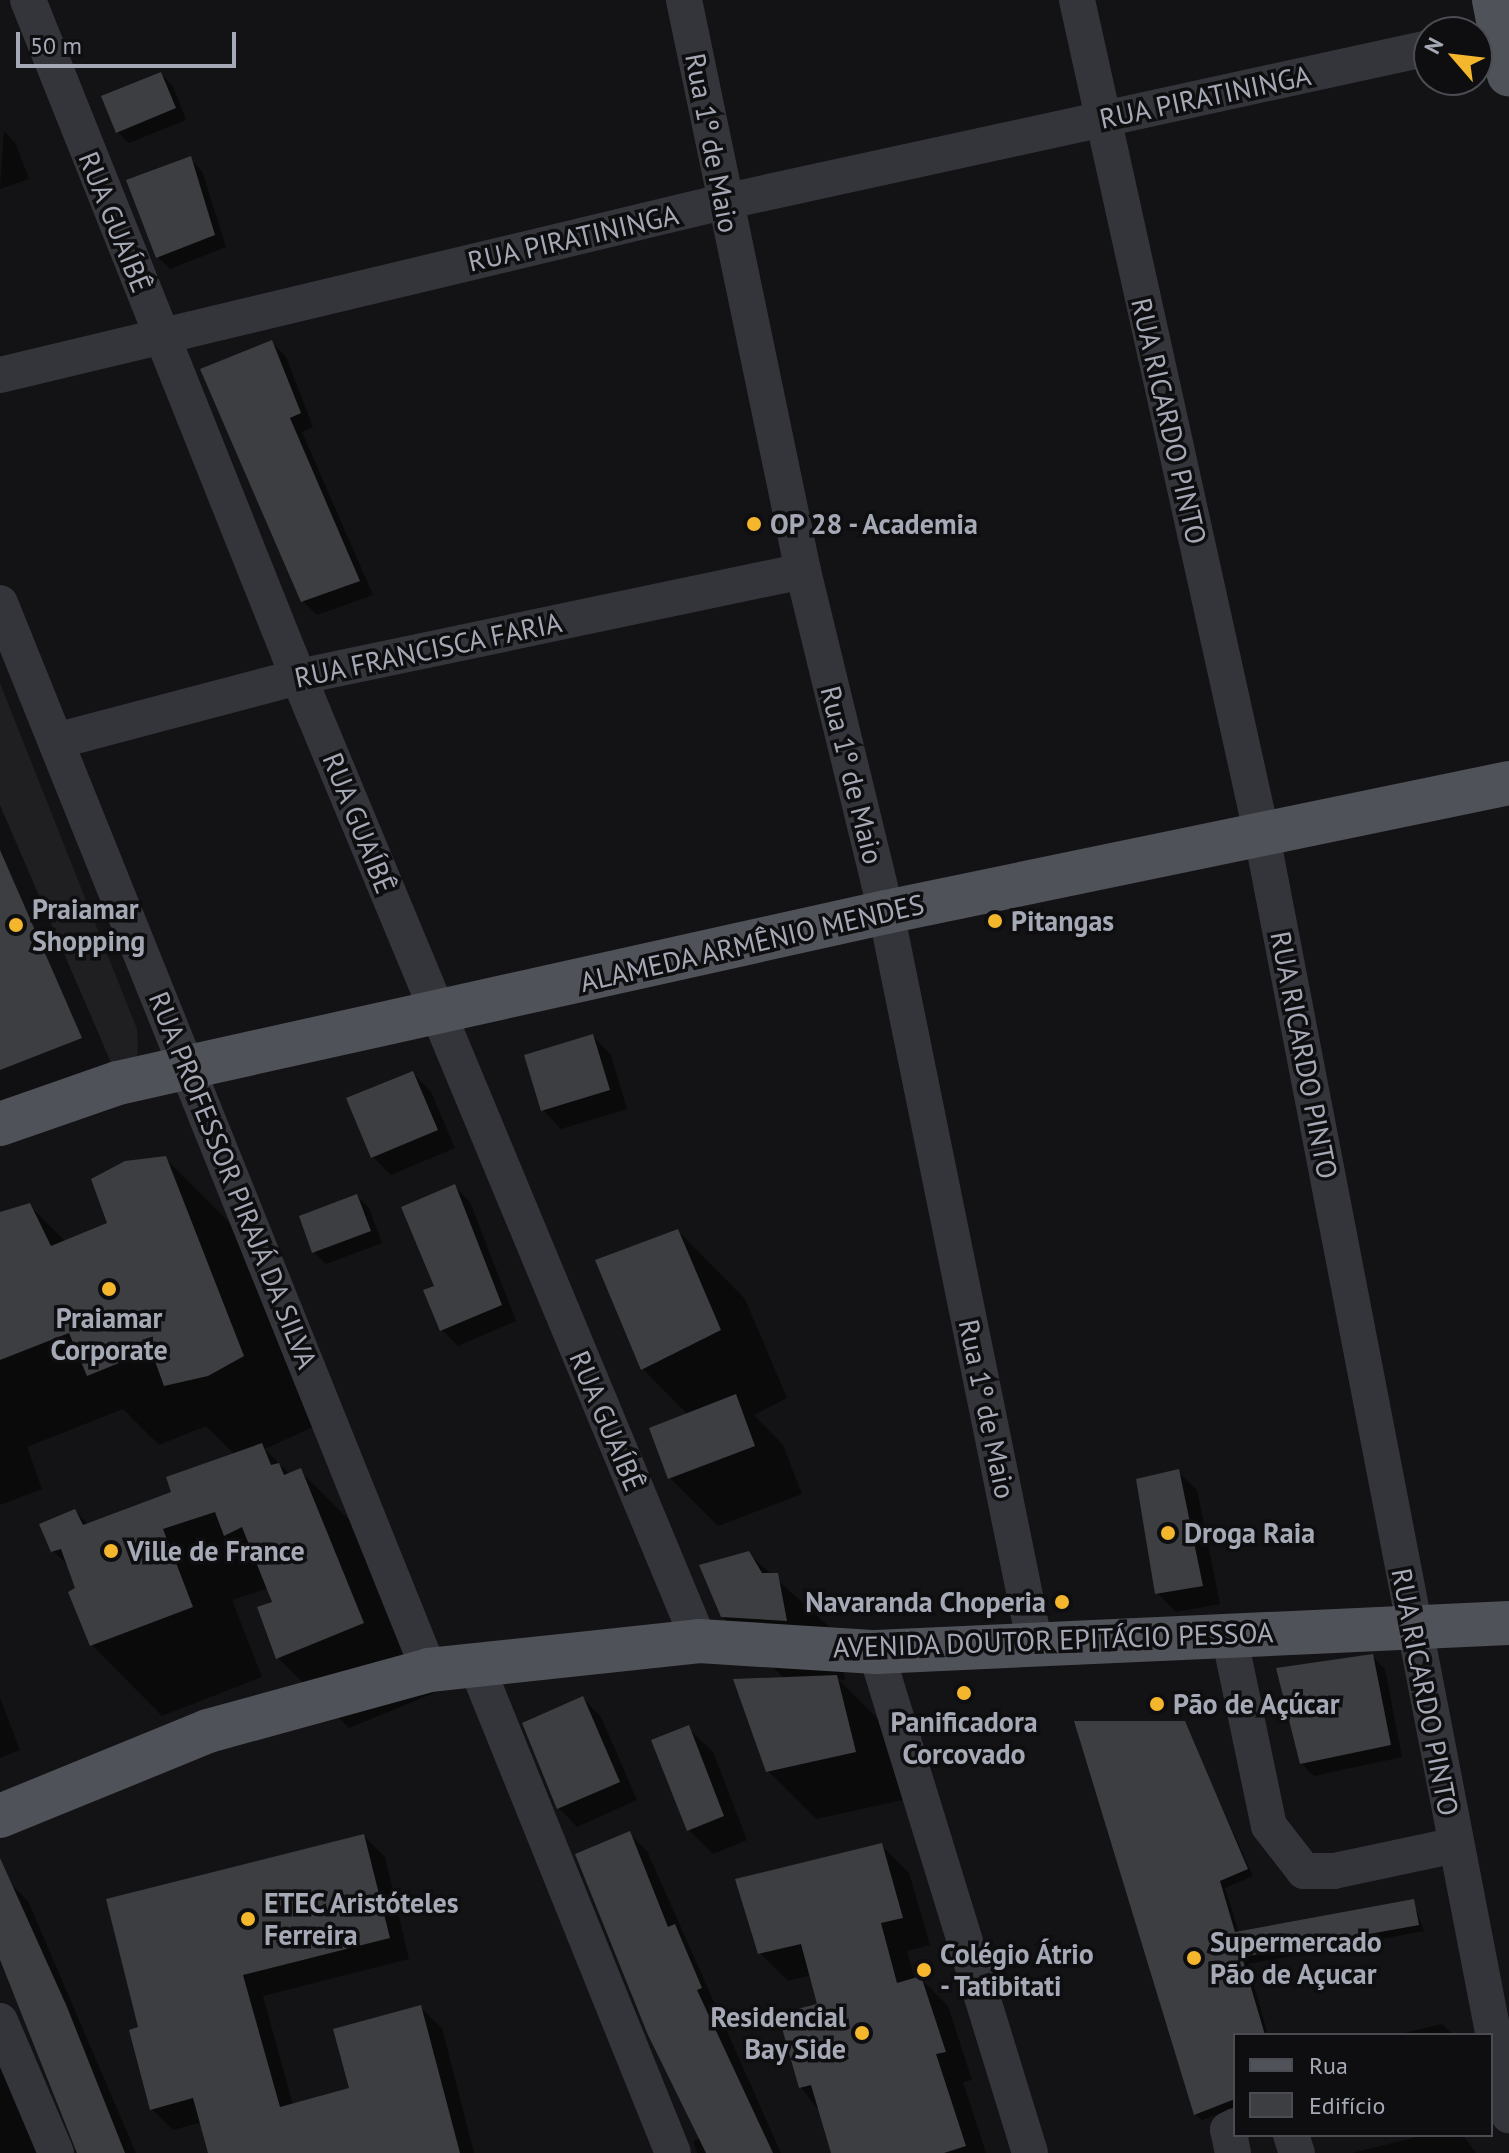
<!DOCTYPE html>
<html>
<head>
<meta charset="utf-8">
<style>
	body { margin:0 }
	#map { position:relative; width:1509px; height:2153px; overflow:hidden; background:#131315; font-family:"PT Sans",sans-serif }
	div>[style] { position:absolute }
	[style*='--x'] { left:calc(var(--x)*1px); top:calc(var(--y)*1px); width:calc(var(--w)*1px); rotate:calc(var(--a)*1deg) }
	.built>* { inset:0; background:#1f1f22 }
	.shadow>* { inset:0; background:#0007 }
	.building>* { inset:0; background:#3d3e42 }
	.minor>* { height:36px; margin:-18px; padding:0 18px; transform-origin:18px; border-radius:18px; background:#34353a }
	.major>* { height:44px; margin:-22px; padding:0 22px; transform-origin:22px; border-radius:22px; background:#505259 }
	.dots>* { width:22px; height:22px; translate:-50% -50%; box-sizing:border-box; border:4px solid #0e0e10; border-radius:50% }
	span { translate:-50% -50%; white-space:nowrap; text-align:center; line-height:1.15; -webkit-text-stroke:7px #0e0e10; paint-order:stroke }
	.street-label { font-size:28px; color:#a5a9b5 }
	.poi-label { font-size:28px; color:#a5a9b5; font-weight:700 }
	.left { translate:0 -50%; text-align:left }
	.right { translate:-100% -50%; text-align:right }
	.legend { position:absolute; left:1233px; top:2033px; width:260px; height:104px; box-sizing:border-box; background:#0e0e10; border:2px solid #4a4c52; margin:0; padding:10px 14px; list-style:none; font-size:24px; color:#a5a9b5 }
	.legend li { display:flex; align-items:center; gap:16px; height:40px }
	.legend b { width:40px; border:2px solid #4a4c52 }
	.north { position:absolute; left:1413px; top:16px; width:80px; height:80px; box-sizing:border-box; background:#0e0e10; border:2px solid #4a4c52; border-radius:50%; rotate:298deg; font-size:22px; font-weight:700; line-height:32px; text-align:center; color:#a5a9b5 }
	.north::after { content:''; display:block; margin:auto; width:28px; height:36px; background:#f3b62d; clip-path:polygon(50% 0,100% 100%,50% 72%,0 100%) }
	.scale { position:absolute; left:16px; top:32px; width:220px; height:36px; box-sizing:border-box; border:4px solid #a5a9b5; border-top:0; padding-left:10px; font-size:24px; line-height:28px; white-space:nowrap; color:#a5a9b5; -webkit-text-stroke:6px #0e0e10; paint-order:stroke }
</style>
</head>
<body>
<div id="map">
	<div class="built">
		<div style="clip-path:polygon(0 683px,137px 1029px,138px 1048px,137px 1058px,0 1109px)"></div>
	</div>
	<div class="shadow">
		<div style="clip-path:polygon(161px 74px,173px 86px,186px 120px,129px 143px,117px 131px)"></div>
		<div style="clip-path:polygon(4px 131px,16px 144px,29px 179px,0 189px)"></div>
		<div style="clip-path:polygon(190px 159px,202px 171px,226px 247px,170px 269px,158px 257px)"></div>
		<div style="clip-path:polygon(272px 343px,286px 357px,313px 427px,302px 432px,373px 595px,317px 615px,303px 601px,203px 370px)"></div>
		<div style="clip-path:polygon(0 805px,116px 1074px,0 1119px)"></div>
		<div style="clip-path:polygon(593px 1036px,611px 1055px,627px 1109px,561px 1129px,543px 1110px)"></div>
		<div style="clip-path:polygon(413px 1073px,431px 1092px,455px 1148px,391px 1175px,373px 1157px)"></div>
		<div style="clip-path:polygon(165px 1158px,236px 1229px,313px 1427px,265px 1449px,290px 1475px,300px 1471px,371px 1541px,434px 1693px,349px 1728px,278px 1658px,269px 1588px,232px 1600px,262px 1677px,162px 1716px,92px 1645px,71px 1593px,78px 1589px,70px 1567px,53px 1551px,75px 1511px,89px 1525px,173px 1494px,235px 1455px,206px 1426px,159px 1445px,123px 1409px,27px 1447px,42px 1489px,0 1505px,0 1215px,30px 1206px,66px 1242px,109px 1224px)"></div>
		<div style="clip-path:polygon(454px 1186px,470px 1202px,516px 1321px,458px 1346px,442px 1330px,436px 1287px)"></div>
		<div style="clip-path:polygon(357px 1196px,369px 1208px,382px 1243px,326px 1264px,314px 1252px)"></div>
		<div style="clip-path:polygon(678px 1231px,745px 1299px,787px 1398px,754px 1415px,783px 1445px,802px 1494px,718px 1526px,670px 1478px,688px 1415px,643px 1369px)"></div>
		<div style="clip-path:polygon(1178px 1472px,1197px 1490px,1220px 1604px,1176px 1612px,1157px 1593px)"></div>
		<div style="clip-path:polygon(748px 1553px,837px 1634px,845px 1680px,838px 1679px,885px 1726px,903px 1800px,816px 1819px,768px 1771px,785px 1679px,722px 1616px)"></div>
		<div style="clip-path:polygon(1372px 1656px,1385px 1669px,1402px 1757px,1314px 1776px,1301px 1763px)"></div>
		<div style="clip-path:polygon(0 1698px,20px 1750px,0 1758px)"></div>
		<div style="clip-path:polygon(583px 1698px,601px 1717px,637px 1800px,577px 1827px,559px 1808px)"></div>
		<div style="clip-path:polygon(1184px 1723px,1253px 1876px,1225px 1888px,1239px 1933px,1413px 1901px,1424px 1931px,1248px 1964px,1268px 2035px,1235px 2035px,1235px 2108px,1202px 2120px,1195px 2114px)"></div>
		<div style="clip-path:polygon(688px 1728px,713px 1752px,747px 1840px,713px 1854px,688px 1829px)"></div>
		<div style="clip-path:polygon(629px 1833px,647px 1851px,781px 2153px,697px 2153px,693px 2141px,701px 2138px)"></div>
		<div style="clip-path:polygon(364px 1836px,385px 1857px,409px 1959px,263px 1996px,293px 2105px,351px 2089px,420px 2007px,442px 2028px,474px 2153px,210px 2153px,202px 2122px,173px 2130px,152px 2109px,140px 2029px)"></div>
		<div style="clip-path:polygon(881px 1845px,909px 1873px,930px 1945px,907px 1951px,915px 1980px,920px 1978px,948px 2006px,972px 2080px,963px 2082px,986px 2153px,850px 2153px,801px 2087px,819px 2005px,811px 1975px,788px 1981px,760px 1953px)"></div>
		<div style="clip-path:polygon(9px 1882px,28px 1901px,136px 2153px,80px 2153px,0 1962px,0 1886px)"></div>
		<div style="clip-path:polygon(1442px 2024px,1453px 2035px,1396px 2035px)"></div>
		<div style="clip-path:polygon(0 2061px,38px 2153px,0 2153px)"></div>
		<div style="clip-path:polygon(1425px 2135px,1463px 2135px,1476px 2153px,1352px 2153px)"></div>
	</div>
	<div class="building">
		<div style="clip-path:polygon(161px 72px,176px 108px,116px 133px,101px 96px)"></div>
		<div style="clip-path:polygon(191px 156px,215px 235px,156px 258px,126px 180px)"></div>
		<div style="clip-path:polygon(272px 340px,301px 413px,290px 418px,360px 581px,301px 602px,200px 369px)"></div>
		<div style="clip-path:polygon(0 850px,82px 1038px,0 1070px)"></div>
		<div style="clip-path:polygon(593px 1034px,610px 1090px,541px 1111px,524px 1055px)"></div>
		<div style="clip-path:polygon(413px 1071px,438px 1130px,371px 1158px,346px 1098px)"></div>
		<div style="clip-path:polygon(166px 1156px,244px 1356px,208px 1376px,164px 1386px,151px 1350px,87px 1376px,69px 1333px,0 1360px,0 1212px,30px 1203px,51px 1246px,107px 1223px,91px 1179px,125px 1161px)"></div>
		<div style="clip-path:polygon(455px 1184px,502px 1305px,440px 1331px,423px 1290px,434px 1286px,401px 1207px)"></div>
		<div style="clip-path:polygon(357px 1194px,371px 1231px,312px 1253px,299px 1216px)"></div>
		<div style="clip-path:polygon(678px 1229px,721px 1330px,641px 1370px,595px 1260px)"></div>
		<div style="clip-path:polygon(736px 1394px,755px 1446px,668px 1479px,649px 1428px)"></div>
		<div style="clip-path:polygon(262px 1443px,271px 1465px,279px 1463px,284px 1475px,301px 1468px,364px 1623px,276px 1659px,257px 1607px,272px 1602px,242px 1527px,224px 1536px,215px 1512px,163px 1529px,193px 1607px,90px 1646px,68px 1592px,75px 1588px,61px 1549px,51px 1552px,39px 1524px,75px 1509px,83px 1525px,171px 1492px,166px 1477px)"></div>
		<div style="clip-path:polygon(1179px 1469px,1203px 1586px,1155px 1594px,1136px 1479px)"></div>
		<div style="clip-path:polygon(749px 1551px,762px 1573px,778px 1573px,787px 1621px,721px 1617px,699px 1565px)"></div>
		<div style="clip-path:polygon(1373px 1654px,1391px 1745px,1300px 1764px,1276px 1668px)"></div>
		<div style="clip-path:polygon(837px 1675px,856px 1752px,766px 1772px,733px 1679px)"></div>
		<div style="clip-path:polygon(583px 1696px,620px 1782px,557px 1809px,522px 1723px)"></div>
		<div style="clip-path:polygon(1074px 1721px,1185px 1721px,1248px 1869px,1220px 1881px,1235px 1932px,1414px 1899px,1419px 1925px,1242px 1957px,1265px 2035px,1235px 2035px,1235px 2099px,1194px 2115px)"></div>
		<div style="clip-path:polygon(689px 1725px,724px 1816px,687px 1831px,651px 1740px)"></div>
		<div style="clip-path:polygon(630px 1831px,668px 1927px,675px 1924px,702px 1988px,697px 1990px,773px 2153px,706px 2153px,648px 2035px,575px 1854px)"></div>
		<div style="clip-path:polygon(364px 1834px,390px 1938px,243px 1975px,280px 2107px,349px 2088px,333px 2029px,421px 2005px,460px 2153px,208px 2153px,193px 2098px,150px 2110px,129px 2030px,138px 2027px,106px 1899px)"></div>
		<div style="clip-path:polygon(882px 1843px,903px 1918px,881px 1923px,897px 1983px,921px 1976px,946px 2052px,936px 2054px,966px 2146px,944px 2153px,831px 2153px,811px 2085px,799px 2088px,778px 2014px,817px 2004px,801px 1944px,758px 1954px,735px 1879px)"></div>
		<div style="clip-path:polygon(0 1858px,67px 2007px,125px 2153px,77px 2153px,0 1960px)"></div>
	</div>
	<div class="minor">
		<div style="--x:28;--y:0;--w:704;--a:68.24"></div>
		<div style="--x:289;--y:654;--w:1069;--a:67.44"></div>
		<div style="--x:684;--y:0;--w:583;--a:78.23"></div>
		<div style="--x:803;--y:571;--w:351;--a:76.3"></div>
		<div style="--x:886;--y:912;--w:748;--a:78.51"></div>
		<div style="--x:1077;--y:0;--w:851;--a:77.52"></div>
		<div style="--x:1261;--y:831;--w:1308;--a:79.07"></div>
		<div style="--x:0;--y:375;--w:743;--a:-13.46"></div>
		<div style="--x:723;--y:202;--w:723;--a:-12.31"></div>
		<div style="--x:0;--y:603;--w:1150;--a:68.1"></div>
		<div style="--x:56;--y:741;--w:250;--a:-14.8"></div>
		<div style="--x:298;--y:677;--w:516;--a:-11.85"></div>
		<div style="--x:1229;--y:1635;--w:195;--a:78.2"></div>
		<div style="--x:1269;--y:1826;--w:57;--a:52.1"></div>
		<div style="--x:1304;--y:1871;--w:30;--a:0"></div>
		<div style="--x:1334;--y:1871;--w:125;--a:-12"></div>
		<div style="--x:876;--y:1652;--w:524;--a:72.91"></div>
		<div style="--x:476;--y:1665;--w:526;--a:68.02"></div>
		<div style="--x:0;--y:2021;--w:143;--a:67"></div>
		<div style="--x:1291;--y:2135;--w:19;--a:72"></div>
		<div style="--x:1233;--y:2153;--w:24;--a:-102"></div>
		<div style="--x:1228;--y:2130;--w:8;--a:-30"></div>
	</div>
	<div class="major">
		<div style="--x:1494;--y:0;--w:76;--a:78.7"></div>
		<div style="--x:0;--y:1124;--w:125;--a:-19.2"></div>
		<div style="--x:118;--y:1083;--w:73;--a:-12.7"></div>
		<div style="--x:189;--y:1067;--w:714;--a:-12.54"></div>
		<div style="--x:886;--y:912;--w:636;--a:-11.7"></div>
		<div style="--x:0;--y:1816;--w:225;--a:-22.2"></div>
		<div style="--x:208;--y:1731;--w:229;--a:-15.4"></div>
		<div style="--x:429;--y:1670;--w:272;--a:-6.1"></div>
		<div style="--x:699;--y:1641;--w:177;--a:3.6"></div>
		<div style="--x:876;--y:1652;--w:634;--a:-2.62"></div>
	</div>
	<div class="dots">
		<div style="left:754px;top:524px;background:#f3b62d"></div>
		<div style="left:995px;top:921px;background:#f3b62d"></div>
		<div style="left:16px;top:925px;background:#f3b62d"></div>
		<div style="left:109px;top:1289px;background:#f3b62d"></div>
		<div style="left:1168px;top:1533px;background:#f3b62d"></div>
		<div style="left:111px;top:1551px;background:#f3b62d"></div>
		<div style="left:1062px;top:1602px;background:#f3b62d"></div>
		<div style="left:964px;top:1693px;background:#f3b62d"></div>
		<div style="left:1157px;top:1704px;background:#f3b62d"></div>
		<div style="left:248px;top:1919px;background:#f3b62d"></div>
		<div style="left:1194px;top:1958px;background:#f3b62d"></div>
		<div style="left:924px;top:1970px;background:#f3b62d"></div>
		<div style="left:862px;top:2033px;background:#f3b62d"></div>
	</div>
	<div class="street-label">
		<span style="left:1205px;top:97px;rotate:-12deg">RUA PIRATININGA</span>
		<span style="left:712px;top:143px;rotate:79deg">Rua 1º de Maio</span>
		<span style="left:115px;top:222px;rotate:68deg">RUA GUAÍBÊ</span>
		<span style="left:573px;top:238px;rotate:-13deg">RUA PIRATININGA</span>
		<span style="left:1169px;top:421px;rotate:77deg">RUA RICARDO PINTO</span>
		<span style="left:428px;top:650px;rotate:-12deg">RUA FRANCISCA FARIA</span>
		<span style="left:852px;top:775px;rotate:76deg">Rua 1º de Maio</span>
		<span style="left:359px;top:823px;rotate:68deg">RUA GUAÍBÊ</span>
		<span style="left:752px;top:943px;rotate:-13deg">ALAMEDA ARMÊNIO MENDES</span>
		<span style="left:1304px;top:1055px;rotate:79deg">RUA RICARDO PINTO</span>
		<span style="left:233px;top:1180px;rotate:68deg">RUA PROFESSOR PIRAJÁ DA SILVA</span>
		<span style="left:987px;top:1409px;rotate:78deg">Rua 1º de Maio</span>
		<span style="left:607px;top:1421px;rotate:67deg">RUA GUAÍBÊ</span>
		<span style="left:1053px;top:1640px;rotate:-2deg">AVENIDA DOUTOR EPITÁCIO PESSOA</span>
		<span style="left:1425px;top:1692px;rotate:79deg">RUA RICARDO PINTO</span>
	</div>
	<div class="poi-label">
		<span class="left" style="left:770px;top:524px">OP 28 - Academia</span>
		<span class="left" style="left:32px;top:925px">Praiamar<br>Shopping</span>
		<span class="left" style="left:1011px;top:921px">Pitangas</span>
		<span style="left:109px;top:1334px">Praiamar<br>Corporate</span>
		<span class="left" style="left:1184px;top:1533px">Droga Raia</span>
		<span class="left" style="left:127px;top:1551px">Ville de France</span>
		<span class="right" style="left:1046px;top:1602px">Navaranda Choperia</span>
		<span class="left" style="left:1173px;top:1704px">Pão de Açúcar</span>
		<span style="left:964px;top:1738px">Panificadora<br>Corcovado</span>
		<span class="left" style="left:264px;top:1919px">ETEC Aristóteles<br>Ferreira</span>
		<span class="left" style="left:1210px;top:1958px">Supermercado<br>Pão de Açucar</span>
		<span class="left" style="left:940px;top:1970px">Colégio Átrio<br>- Tatibitati</span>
		<span class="right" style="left:846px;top:2033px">Residencial<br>Bay Side</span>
	</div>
	<ul class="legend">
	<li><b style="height:10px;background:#505259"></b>Rua</li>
	<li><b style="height:22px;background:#3d3e42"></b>Edifício</li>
	</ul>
	<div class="north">N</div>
	<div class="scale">50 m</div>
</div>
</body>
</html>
